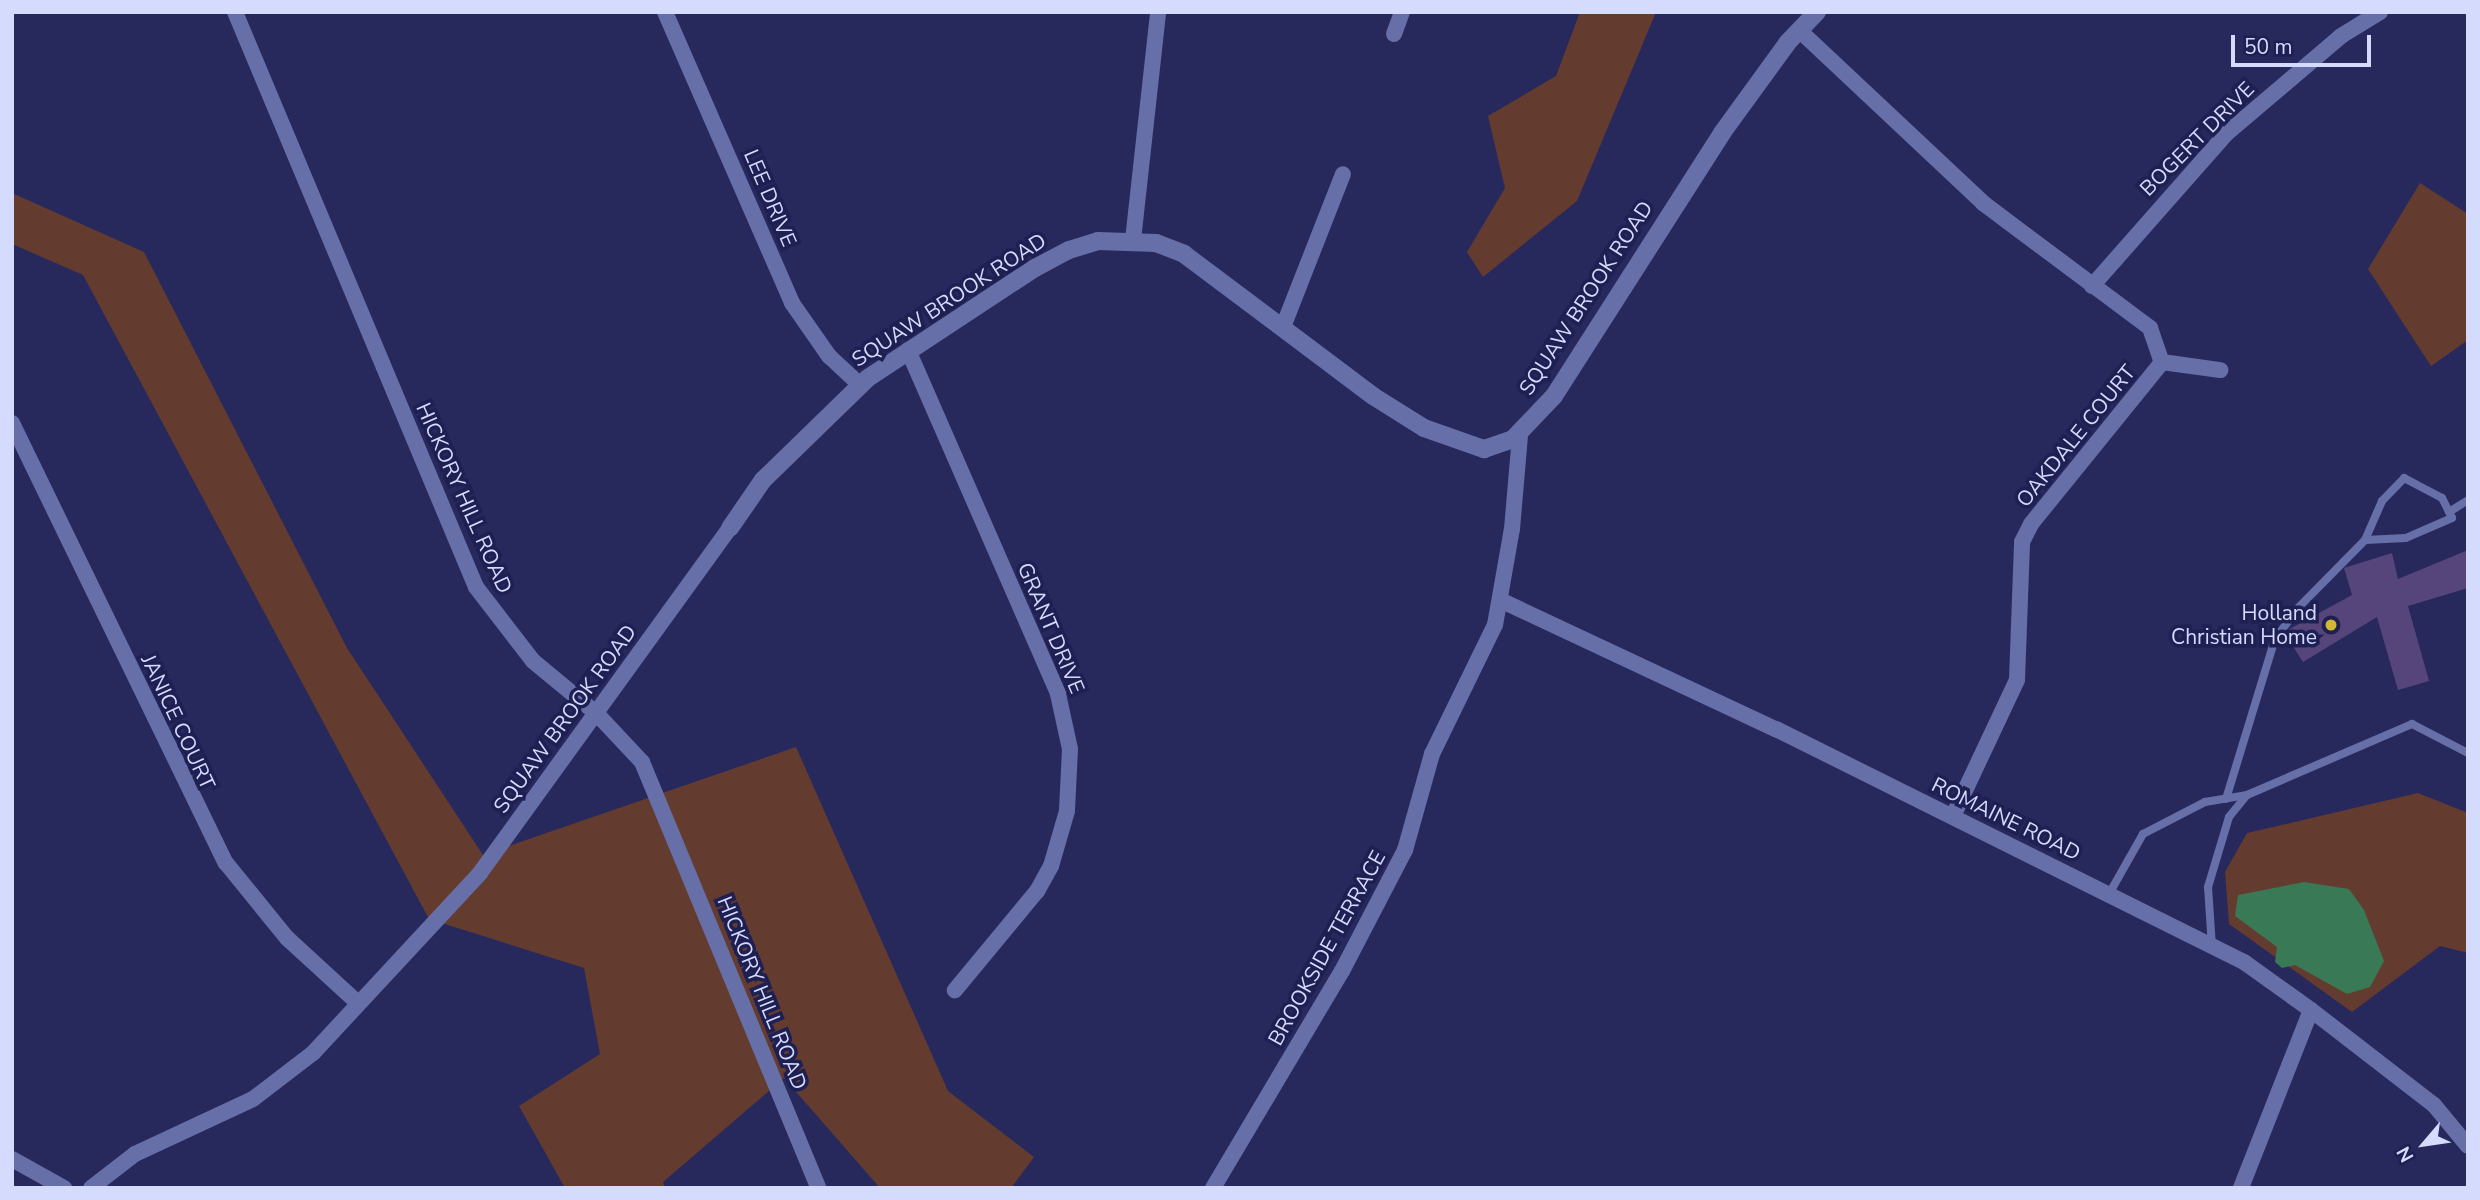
<!DOCTYPE html>
<html>
<head>
<meta charset="utf-8">
<style>
	body { margin:0 }
	#map { position:relative; width:2480px; height:1200px; overflow:hidden; background:#27295d; font-family:"Nunito Sans",sans-serif }
	div>[style] { position:absolute }
	[style*='--x'] { left:calc(var(--x)*1px); top:calc(var(--y)*1px); width:calc(var(--w)*1px); rotate:calc(var(--a)*1deg) }
	.green>* { inset:0; background:#643b2f }
	.water>* { inset:0; background:#397956 }
	.building>* { inset:0; background:#56457a }
	.lane>* { height:8px; margin:-4px; padding:0 4px; transform-origin:4px; border-radius:4px; background:#676fa9 }
	.street>* { height:16px; margin:-8px; padding:0 8px; transform-origin:8px; border-radius:8px; background:#676fa9 }
	.secondary>* { height:18px; margin:-9px; padding:0 9px; transform-origin:9px; border-radius:9px; background:#676fa9 }
	.dots>* { width:19px; height:19px; translate:-50% -50%; box-sizing:border-box; border:4px solid #1e1f52; border-radius:50% }
	span { translate:-50% -50%; white-space:nowrap; text-align:center; line-height:1.15; -webkit-text-stroke:7px #1e1f52; paint-order:stroke }
	.street-label { font-size:21px; color:#d5dbfc }
	.poi-label { font-size:21px; color:#d5dbfc }
	.right { translate:-100% -50%; text-align:right }
	.frame { position:absolute; inset:0; border:14px solid #d5dbfc; pointer-events:none }
	.north { position:absolute; left:2389px; top:1109px; width:70px; height:70px; -webkit-text-stroke:5px #1e1f52; paint-order:stroke; rotate:241deg; font-size:19px; font-weight:700; line-height:28px; text-align:center; color:#d5dbfc }
	.north::after { content:''; display:block; margin:auto; width:24px; height:32px; background:#d5dbfc; clip-path:polygon(50% 0,100% 100%,50% 72%,0 100%) }
	.scale { position:absolute; left:2231px; top:35px; width:140px; height:32px; box-sizing:border-box; border:4px solid #d5dbfc; border-top:0; padding-left:9px; font-size:21px; line-height:24px; white-space:nowrap; color:#d5dbfc; -webkit-text-stroke:5px #1e1f52; paint-order:stroke }
</style>
</head>
<body>
<div id="map">
	<div class="green">
		<div style="clip-path:polygon(1580px 12px,1656px 12px,1577px 201px,1483px 277px,1467px 252px,1505px 188px,1488px 116px,1556px 76px)"></div>
		<div style="clip-path:polygon(2420px 183px,2468px 214px,2468px 340px,2431px 366px,2368px 269px)"></div>
		<div style="clip-path:polygon(12px 193px,144px 252px,347px 648px,483px 855px,796px 747px,948px 1091px,1034px 1157px,1011px 1188px,880px 1188px,784px 1078px,663px 1182px,665px 1188px,565px 1188px,519px 1106px,600px 1054px,584px 968px,429px 919px,83px 275px,12px 244px)"></div>
		<div style="clip-path:polygon(2418px 793px,2468px 813px,2468px 953px,2440px 946px,2352px 1012px,2229px 924px,2225px 872px,2247px 833px)"></div>
	</div>
	<div class="water">
		<div style="clip-path:polygon(2304px 882px,2349px 889px,2364px 910px,2384px 961px,2370px 987px,2347px 994px,2295px 965px,2282px 968px,2275px 962px,2277px 947px,2235px 916px,2238px 895px)"></div>
	</div>
	<div class="building">
		<div style="clip-path:polygon(2468px 550px,2468px 588px,2408px 606px,2429px 681px,2398px 690px,2377px 617px,2303px 662px,2284px 632px,2352px 595px,2344px 568px,2392px 553px,2398px 579px)"></div>
	</div>
	<div class="lane">
		<div style="--x:2449;--y:512;--w:22;--a:-32"></div>
		<div style="--x:2226;--y:799;--w:167;--a:-73"></div>
		<div style="--x:2275;--y:639;--w:39;--a:-53"></div>
		<div style="--x:2298;--y:608;--w:95;--a:-45.4"></div>
		<div style="--x:2365;--y:540;--w:43;--a:-66.4"></div>
		<div style="--x:2382;--y:501;--w:32;--a:-46"></div>
		<div style="--x:2404;--y:478;--w:43;--a:27.8"></div>
		<div style="--x:2442;--y:498;--w:22;--a:63"></div>
		<div style="--x:2452;--y:518;--w:50;--a:156.5"></div>
		<div style="--x:2406;--y:538;--w:41;--a:177.2"></div>
		<div style="--x:2109;--y:894;--w:69;--a:-60.5"></div>
		<div style="--x:2143;--y:834;--w:70;--a:-27.3"></div>
		<div style="--x:2205;--y:802;--w:43;--a:-9.5"></div>
		<div style="--x:2212;--y:947;--w:60;--a:-93.8"></div>
		<div style="--x:2208;--y:887;--w:73;--a:-73.3"></div>
		<div style="--x:2229;--y:817;--w:28;--a:-51"></div>
		<div style="--x:2247;--y:795;--w:180;--a:-23.3"></div>
		<div style="--x:2412;--y:724;--w:63;--a:27.4"></div>
	</div>
	<div class="street">
		<div style="--x:235;--y:12;--w:623;--a:67.26"></div>
		<div style="--x:476;--y:587;--w:93;--a:52.4"></div>
		<div style="--x:533;--y:661;--w:83;--a:39.6"></div>
		<div style="--x:597;--y:714;--w:66;--a:46.8"></div>
		<div style="--x:642;--y:762;--w:460;--a:67.5"></div>
		<div style="--x:665;--y:12;--w:318;--a:66.4"></div>
		<div style="--x:792;--y:303;--w:65;--a:55.1"></div>
		<div style="--x:829;--y:356;--w:42;--a:43.1"></div>
		<div style="--x:1799;--y:30;--w:253;--a:43.2"></div>
		<div style="--x:1983;--y:203;--w:209;--a:36.8"></div>
		<div style="--x:2150;--y:328;--w:36;--a:71"></div>
		<div style="--x:2162;--y:362;--w:59;--a:7.9"></div>
		<div style="--x:1394;--y:34;--w:23;--a:-70"></div>
		<div style="--x:1133;--y:240;--w:229;--a:-83.7"></div>
		<div style="--x:2092;--y:286;--w:203;--a:-48.6"></div>
		<div style="--x:2226;--y:134;--w:151;--a:-40.4"></div>
		<div style="--x:2341;--y:36;--w:46;--a:-31.6"></div>
		<div style="--x:1283;--y:327;--w:164;--a:-68.6"></div>
		<div style="--x:908;--y:350;--w:375;--a:66.4"></div>
		<div style="--x:1058;--y:694;--w:56;--a:77.7"></div>
		<div style="--x:1070;--y:749;--w:62;--a:92.8"></div>
		<div style="--x:1067;--y:811;--w:57;--a:106.2"></div>
		<div style="--x:1051;--y:866;--w:29;--a:119"></div>
		<div style="--x:1037;--y:891;--w:129;--a:129.6"></div>
		<div style="--x:12;--y:423;--w:489;--a:64.1"></div>
		<div style="--x:226;--y:863;--w:97;--a:50.9"></div>
		<div style="--x:287;--y:938;--w:96;--a:42.5"></div>
		<div style="--x:1500;--y:600;--w:305;--a:25.1"></div>
		<div style="--x:1776;--y:729;--w:523;--a:26.47"></div>
		<div style="--x:2244;--y:962;--w:82;--a:35.6"></div>
		<div style="--x:2311;--y:1010;--w:191;--a:111.5"></div>
		<div style="--x:1953;--y:816;--w:150;--a:-64.8"></div>
		<div style="--x:2017;--y:680;--w:138;--a:-87.9"></div>
		<div style="--x:2022;--y:542;--w:20;--a:-63"></div>
		<div style="--x:2031;--y:524;--w:208;--a:-51"></div>
		<div style="--x:2311;--y:1010;--w:155;--a:37.7"></div>
		<div style="--x:2434;--y:1105;--w:53;--a:50.3"></div>
		<div style="--x:12;--y:1159;--w:60;--a:29.1"></div>
		<div style="--x:91;--y:1188;--w:56;--a:-37.7"></div>
		<div style="--x:135;--y:1154;--w:130;--a:-25"></div>
		<div style="--x:253;--y:1099;--w:76;--a:-37.5"></div>
		<div style="--x:313;--y:1053;--w:246;--a:-47.1"></div>
		<div style="--x:480;--y:873;--w:426;--a:-54.1"></div>
		<div style="--x:1213;--y:1188;--w:252;--a:-59.3"></div>
		<div style="--x:1342;--y:971;--w:136;--a:-62.5"></div>
		<div style="--x:1405;--y:850;--w:100;--a:-74.3"></div>
		<div style="--x:1432;--y:754;--w:144;--a:-64"></div>
		<div style="--x:1495;--y:625;--w:97;--a:-80"></div>
		<div style="--x:1512;--y:529;--w:94;--a:-85.1"></div>
	</div>
	<div class="secondary">
		<div style="--x:730;--y:528;--w:58;--a:-55.5"></div>
		<div style="--x:763;--y:480;--w:146;--a:-44.2"></div>
		<div style="--x:868;--y:378;--w:200;--a:-33.4"></div>
		<div style="--x:1035;--y:268;--w:38;--a:-28"></div>
		<div style="--x:1069;--y:250;--w:30;--a:-17"></div>
		<div style="--x:1098;--y:241;--w:58;--a:2"></div>
		<div style="--x:1156;--y:243;--w:30;--a:21"></div>
		<div style="--x:1184;--y:254;--w:236;--a:36.9"></div>
		<div style="--x:1373;--y:396;--w:60;--a:32.1"></div>
		<div style="--x:1424;--y:428;--w:64;--a:19.3"></div>
		<div style="--x:1484;--y:449;--w:31;--a:-19"></div>
		<div style="--x:1513;--y:439;--w:59;--a:-46.4"></div>
		<div style="--x:1554;--y:396;--w:312;--a:-57.4"></div>
		<div style="--x:1722;--y:133;--w:112;--a:-54"></div>
		<div style="--x:1788;--y:42;--w:42;--a:-46"></div>
	</div>
	<div class="dots">
		<div style="left:2331px;top:625px;background:#d1b736"></div>
	</div>
	<div class="street-label">
		<span style="left:2197px;top:139px;rotate:-45deg">BOGERT DRIVE</span>
		<span style="left:770px;top:198px;rotate:67deg">LEE DRIVE</span>
		<span style="left:1586px;top:298px;rotate:-57deg">SQUAW BROOK ROAD</span>
		<span style="left:949px;top:300px;rotate:-33deg">SQUAW BROOK ROAD</span>
		<span style="left:2076px;top:436px;rotate:-51deg">OAKDALE COURT</span>
		<span style="left:464px;top:498px;rotate:66deg">HICKORY HILL ROAD</span>
		<span style="left:1051px;top:628px;rotate:67deg">GRANT DRIVE</span>
		<span style="left:565px;top:719px;rotate:-54deg">SQUAW BROOK ROAD</span>
		<span style="left:178px;top:722px;rotate:65deg">JANICE COURT</span>
		<span style="left:2006px;top:819px;rotate:26deg">ROMAINE ROAD</span>
		<span style="left:1327px;top:948px;rotate:-61deg">BROOKSIDE TERRACE</span>
		<span style="left:762px;top:993px;rotate:68deg">HICKORY HILL ROAD</span>
	</div>
	<div class="poi-label">
		<span class="right" style="left:2317px;top:625px">Holland<br>Christian Home</span>
	</div>
	<div class="frame"></div>
	<div class="north">N</div>
	<div class="scale">50 m</div>
</div>
</body>
</html>
